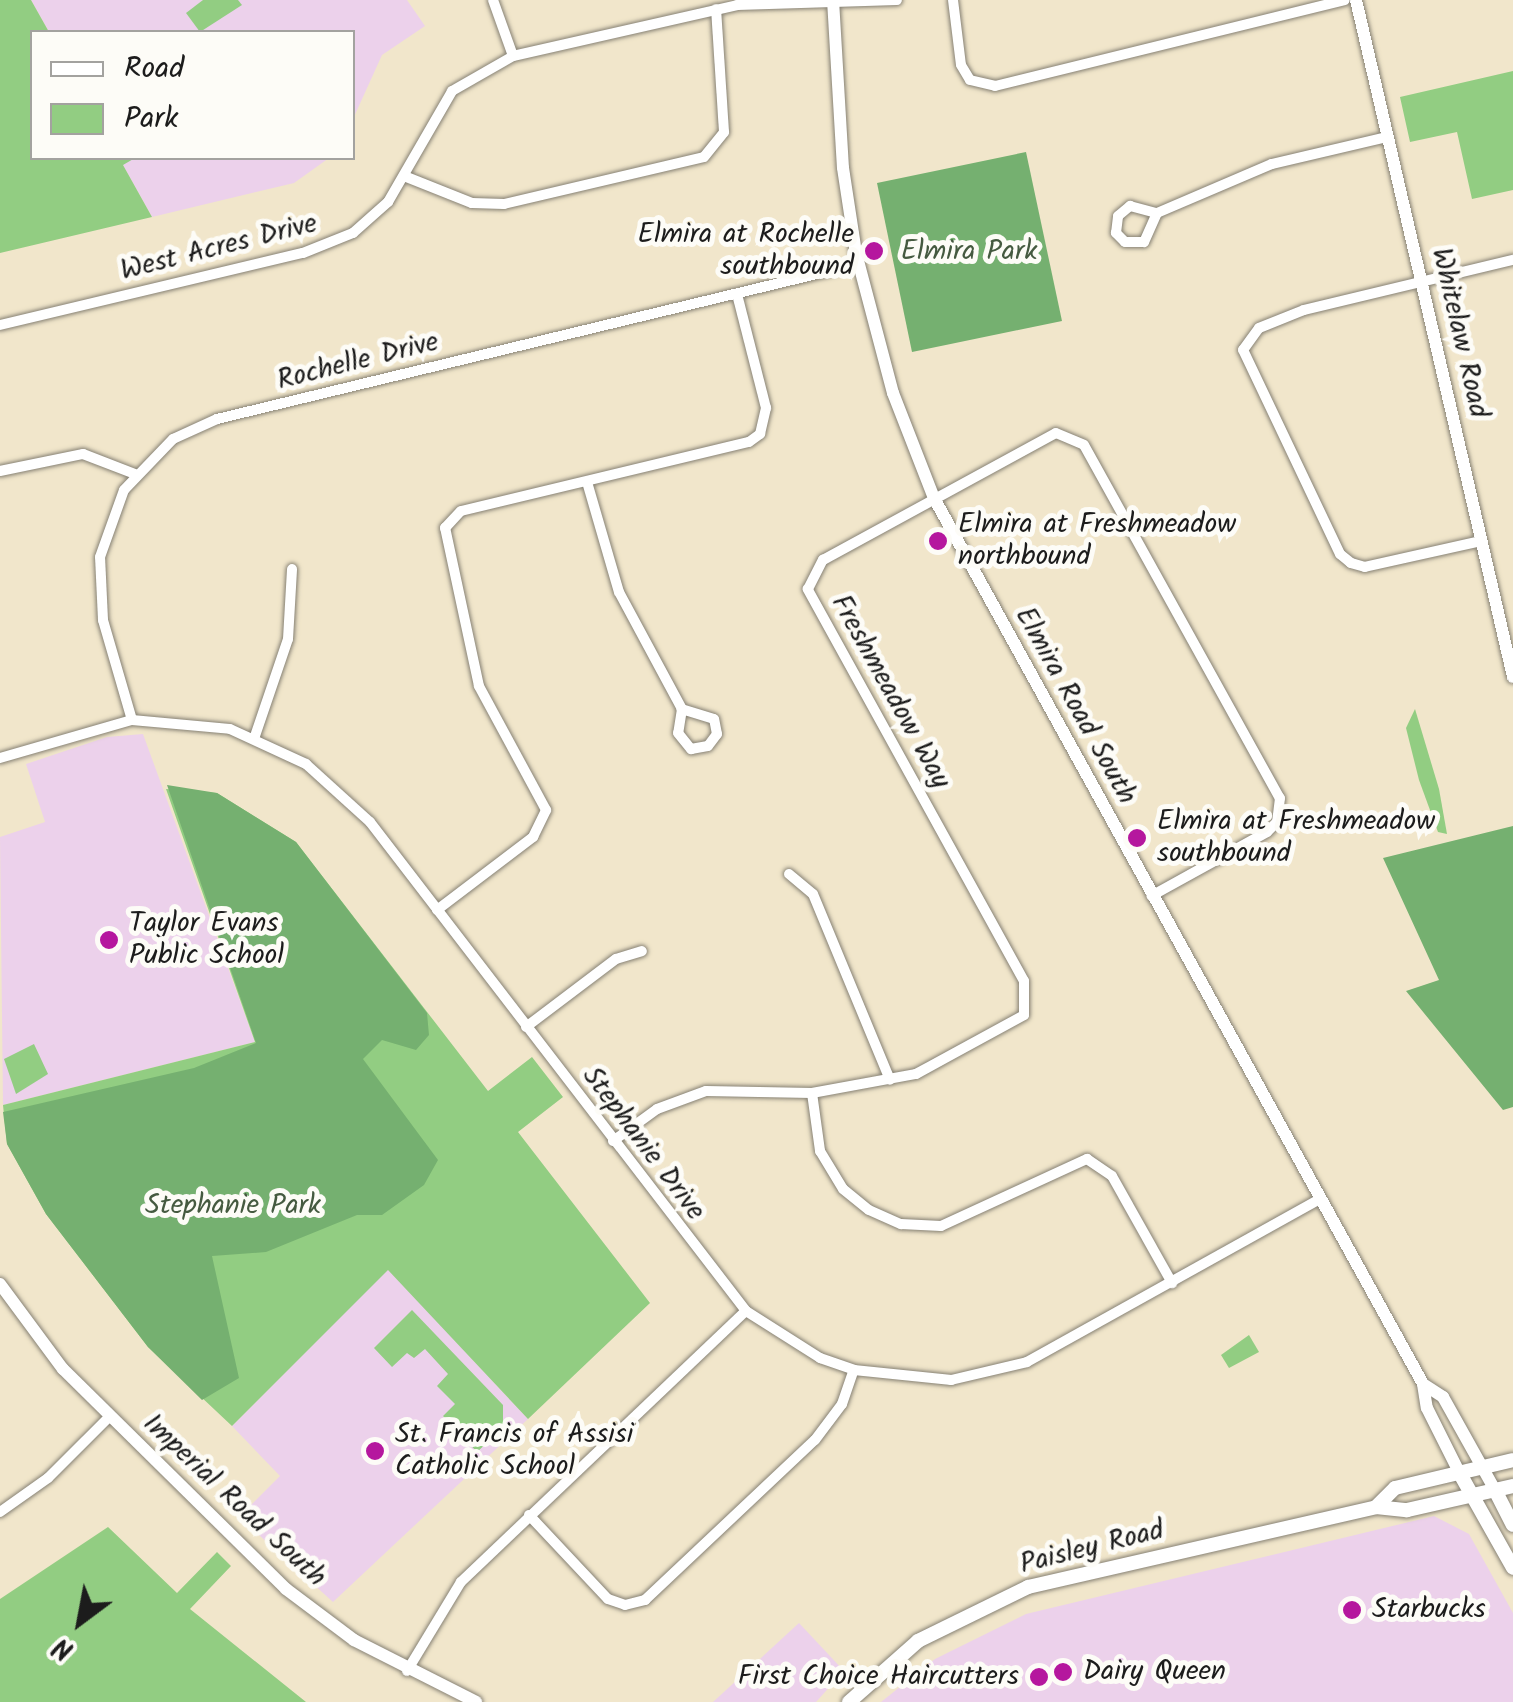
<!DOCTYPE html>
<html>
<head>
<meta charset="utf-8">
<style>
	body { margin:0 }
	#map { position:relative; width:1513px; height:1702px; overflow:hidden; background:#f1e6cb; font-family:Kalam,sans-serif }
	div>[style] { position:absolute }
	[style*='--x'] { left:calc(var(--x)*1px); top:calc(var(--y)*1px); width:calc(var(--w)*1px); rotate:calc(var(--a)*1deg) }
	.built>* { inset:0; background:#ecd1eb }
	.green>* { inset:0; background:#92cd82 }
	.forest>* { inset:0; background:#75b070 }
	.roads { filter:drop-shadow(0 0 2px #868174) drop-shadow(0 0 2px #868174) }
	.minor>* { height:10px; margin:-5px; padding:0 5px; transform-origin:5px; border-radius:5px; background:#fff }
	.tertiary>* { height:12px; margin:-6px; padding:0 6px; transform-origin:6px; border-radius:6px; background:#fff }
	.secondary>* { height:14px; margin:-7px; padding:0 7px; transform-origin:7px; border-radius:7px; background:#fff }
	.dots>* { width:28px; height:28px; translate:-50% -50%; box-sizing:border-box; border:5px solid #fdfcf7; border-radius:50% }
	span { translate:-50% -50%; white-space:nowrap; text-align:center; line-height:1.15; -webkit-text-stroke:10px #fdfcf7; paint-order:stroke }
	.poi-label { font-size:28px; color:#1c1c1c }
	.right { translate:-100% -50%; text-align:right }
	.left { translate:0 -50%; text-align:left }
	.street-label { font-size:28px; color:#1c1c1c }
	.park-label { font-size:28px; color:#455a40 }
	.legend { position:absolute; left:30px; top:30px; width:325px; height:130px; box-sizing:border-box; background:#fdfcf7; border:2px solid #a3a29f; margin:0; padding:12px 18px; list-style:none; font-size:30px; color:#1c1c1c }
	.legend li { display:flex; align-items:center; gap:20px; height:50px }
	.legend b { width:50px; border:2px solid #a3a29f }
	.north { position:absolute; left:30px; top:1572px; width:100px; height:100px; -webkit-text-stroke:8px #fdfcf7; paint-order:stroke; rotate:212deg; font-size:28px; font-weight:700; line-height:40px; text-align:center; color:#1c1c1c }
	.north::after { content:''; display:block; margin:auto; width:35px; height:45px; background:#1c1c1c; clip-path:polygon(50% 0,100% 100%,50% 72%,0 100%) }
</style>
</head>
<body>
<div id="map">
	<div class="built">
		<div style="clip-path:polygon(31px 0,407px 0,425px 26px,382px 55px,353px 119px,352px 32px,49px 32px)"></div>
		<div style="clip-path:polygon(119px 158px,329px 158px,294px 183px,152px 217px)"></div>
		<div style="clip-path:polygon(143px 734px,255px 1042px,3px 1105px,0 837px,45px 822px,26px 764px,107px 737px)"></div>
		<div style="clip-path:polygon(388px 1269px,528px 1419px,333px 1602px,239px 1517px,280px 1476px,232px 1426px)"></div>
		<div style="clip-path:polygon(1434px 1516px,1469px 1534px,1513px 1613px,1513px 1702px,881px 1702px,935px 1659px,1026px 1614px)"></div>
		<div style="clip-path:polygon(799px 1623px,844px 1671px,816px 1702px,713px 1702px)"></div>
	</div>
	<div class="green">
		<div style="clip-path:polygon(0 0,31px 0,49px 32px,32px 32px,32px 158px,135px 158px,123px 165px,152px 217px,0 253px)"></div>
		<div style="clip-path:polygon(203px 0,238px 0,242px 5px,200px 32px,186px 13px)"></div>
		<div style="clip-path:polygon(1513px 71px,1513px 190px,1472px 199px,1457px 132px,1410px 142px,1400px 97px)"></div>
		<div style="clip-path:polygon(1415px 709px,1439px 789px,1447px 834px,1438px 832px,1419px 780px,1406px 728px)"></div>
		<div style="clip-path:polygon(166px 789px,217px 793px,296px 842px,488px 1091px,532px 1057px,563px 1097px,518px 1132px,650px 1303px,528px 1419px,388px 1270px,232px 1426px,148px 1347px,46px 1214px,7px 1144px,3px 1105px,255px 1042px)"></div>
		<div style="clip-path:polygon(34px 1044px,48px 1074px,16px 1094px,4px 1059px)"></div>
		<div style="clip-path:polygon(412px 1310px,503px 1405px,503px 1428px,477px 1452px,443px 1416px,455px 1404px,437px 1386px,448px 1374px,425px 1349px,414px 1358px,407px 1353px,392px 1367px,374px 1348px)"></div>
		<div style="clip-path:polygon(1249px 1335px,1259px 1352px,1229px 1368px,1221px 1355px)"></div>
		<div style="clip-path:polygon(108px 1527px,177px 1593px,217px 1552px,231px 1566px,190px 1609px,306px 1702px,0 1702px,0 1599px)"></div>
	</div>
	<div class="forest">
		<div style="clip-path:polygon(1026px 152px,1062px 321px,912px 352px,877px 183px)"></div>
		<div style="clip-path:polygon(167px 785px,217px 793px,296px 842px,427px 1013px,429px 1035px,416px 1050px,382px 1040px,363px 1059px,438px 1160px,424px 1185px,382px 1215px,357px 1215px,266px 1252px,212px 1256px,239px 1378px,202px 1400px,148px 1347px,46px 1214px,7px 1144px,3px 1112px,194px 1068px,256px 1043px)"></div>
		<div style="clip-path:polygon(1513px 826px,1513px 1107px,1503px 1110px,1406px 991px,1439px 980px,1383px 858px)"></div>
	</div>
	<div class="roads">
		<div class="minor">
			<div style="--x:493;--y:0;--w:59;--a:70.3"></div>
			<div style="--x:953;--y:0;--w:65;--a:83"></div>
			<div style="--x:961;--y:65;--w:17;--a:59"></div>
			<div style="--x:970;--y:80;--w:26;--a:13"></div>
			<div style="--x:995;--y:86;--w:360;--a:-13.8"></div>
			<div style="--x:404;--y:176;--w:73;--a:21.7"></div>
			<div style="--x:472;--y:203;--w:32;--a:2"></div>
			<div style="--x:504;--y:204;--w:205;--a:-13.2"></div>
			<div style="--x:704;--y:157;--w:32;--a:-51"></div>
			<div style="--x:724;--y:132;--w:123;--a:-93.7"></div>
			<div style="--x:1157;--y:213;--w:32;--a:114"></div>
			<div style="--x:1144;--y:242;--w:19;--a:180"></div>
			<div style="--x:1125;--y:242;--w:13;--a:-135"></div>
			<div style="--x:1116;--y:233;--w:17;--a:-83"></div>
			<div style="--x:1118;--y:216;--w:16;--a:-40"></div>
			<div style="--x:1130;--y:206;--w:28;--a:15"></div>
			<div style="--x:1157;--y:213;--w:125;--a:-23.1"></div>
			<div style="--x:1272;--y:164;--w:118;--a:-13.2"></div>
			<div style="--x:0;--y:325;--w:311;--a:-13.4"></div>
			<div style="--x:303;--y:253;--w:54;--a:-21.8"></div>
			<div style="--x:353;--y:233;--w:47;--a:-41.5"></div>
			<div style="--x:388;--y:202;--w:128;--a:-60"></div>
			<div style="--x:452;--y:91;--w:70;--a:-29.8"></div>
			<div style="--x:513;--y:56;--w:230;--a:-12.8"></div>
			<div style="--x:737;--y:5;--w:160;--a:-1.8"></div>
			<div style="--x:0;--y:471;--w:85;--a:-11.6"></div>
			<div style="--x:83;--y:454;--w:56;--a:21"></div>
			<div style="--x:587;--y:482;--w:115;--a:73.8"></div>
			<div style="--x:619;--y:592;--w:133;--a:61.7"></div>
			<div style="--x:682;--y:709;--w:24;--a:99"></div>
			<div style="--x:678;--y:733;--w:21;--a:51"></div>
			<div style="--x:691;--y:749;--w:17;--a:-10"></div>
			<div style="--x:708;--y:746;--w:15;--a:-53"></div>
			<div style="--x:717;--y:734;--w:15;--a:-101"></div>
			<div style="--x:714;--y:719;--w:34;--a:-163"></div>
			<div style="--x:1481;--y:541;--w:119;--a:167.4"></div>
			<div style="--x:1365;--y:567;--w:15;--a:-164"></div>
			<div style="--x:1351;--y:563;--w:14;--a:-141"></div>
			<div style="--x:1340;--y:554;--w:226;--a:-115.4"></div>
			<div style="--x:1243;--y:350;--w:27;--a:-54"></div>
			<div style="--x:1259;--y:328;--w:48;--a:-21.8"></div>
			<div style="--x:1304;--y:310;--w:215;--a:-13.5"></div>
			<div style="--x:132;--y:720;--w:104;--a:-106.2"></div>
			<div style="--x:103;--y:620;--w:63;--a:-92.7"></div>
			<div style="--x:100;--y:557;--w:71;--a:-70.3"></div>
			<div style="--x:124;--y:490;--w:71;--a:-46.1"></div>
			<div style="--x:173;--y:439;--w:48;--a:-24.4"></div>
			<div style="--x:217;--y:419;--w:659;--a:-13.59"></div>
			<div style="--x:255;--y:736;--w:102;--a:-71.2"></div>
			<div style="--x:288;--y:639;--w:70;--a:-86.7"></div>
			<div style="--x:0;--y:758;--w:137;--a:-16.1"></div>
			<div style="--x:132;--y:720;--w:98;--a:5.2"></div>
			<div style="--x:230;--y:729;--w:84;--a:24.7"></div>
			<div style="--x:306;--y:764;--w:86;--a:42.2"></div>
			<div style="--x:370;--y:822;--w:617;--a:52.44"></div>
			<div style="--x:746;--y:1311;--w:88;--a:32.4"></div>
			<div style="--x:820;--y:1358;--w:36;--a:19"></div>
			<div style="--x:854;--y:1370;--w:98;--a:5.9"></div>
			<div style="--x:951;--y:1380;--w:78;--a:-13.3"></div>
			<div style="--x:1027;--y:1362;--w:333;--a:-29.1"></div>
			<div style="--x:789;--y:874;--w:31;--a:40"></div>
			<div style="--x:813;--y:894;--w:201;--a:67.5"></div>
			<div style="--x:437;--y:910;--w:121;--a:-37.2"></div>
			<div style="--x:533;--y:837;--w:30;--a:-64"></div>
			<div style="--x:546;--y:810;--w:141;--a:-118.4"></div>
			<div style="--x:479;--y:686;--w:162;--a:-102.1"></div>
			<div style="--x:445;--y:528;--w:23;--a:-47"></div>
			<div style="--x:461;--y:511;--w:296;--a:-13.5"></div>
			<div style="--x:749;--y:442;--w:14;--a:-36"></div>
			<div style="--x:760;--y:434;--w:27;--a:-77"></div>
			<div style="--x:766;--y:408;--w:118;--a:-104.3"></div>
			<div style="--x:526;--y:1027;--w:113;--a:-37.1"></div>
			<div style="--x:616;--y:959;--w:27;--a:-17"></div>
			<div style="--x:812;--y:1093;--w:59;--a:82.1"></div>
			<div style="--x:820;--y:1151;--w:44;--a:58.8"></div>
			<div style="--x:843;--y:1189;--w:33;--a:39"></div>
			<div style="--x:869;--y:1210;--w:35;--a:24"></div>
			<div style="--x:901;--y:1224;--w:40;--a:2.9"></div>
			<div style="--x:941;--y:1226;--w:161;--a:-24.7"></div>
			<div style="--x:1087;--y:1159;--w:30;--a:34"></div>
			<div style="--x:1112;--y:1176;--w:123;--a:60.7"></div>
			<div style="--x:613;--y:1141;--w:54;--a:-36"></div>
			<div style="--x:657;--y:1109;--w:52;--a:-20.2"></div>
			<div style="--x:706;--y:1091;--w:106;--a:1.1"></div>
			<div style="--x:812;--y:1093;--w:106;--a:-10.4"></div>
			<div style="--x:916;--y:1074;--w:123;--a:-28.6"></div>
			<div style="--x:1024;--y:1015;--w:34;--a:-90"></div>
			<div style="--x:1024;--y:981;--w:448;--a:-118.9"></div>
			<div style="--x:808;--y:589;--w:33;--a:-63"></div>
			<div style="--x:823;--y:560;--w:265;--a:-28.6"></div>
			<div style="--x:1056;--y:433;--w:30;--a:23"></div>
			<div style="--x:1084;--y:445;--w:404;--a:61"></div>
			<div style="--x:1280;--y:798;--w:24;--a:97"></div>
			<div style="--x:1277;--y:822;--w:14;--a:135"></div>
			<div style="--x:1267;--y:832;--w:132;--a:151.1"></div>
			<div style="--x:0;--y:1512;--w:59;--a:-35.3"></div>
			<div style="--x:48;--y:1478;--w:86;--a:-45"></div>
			<div style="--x:529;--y:1515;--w:115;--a:46.8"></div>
			<div style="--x:608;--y:1599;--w:18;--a:19"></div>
			<div style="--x:625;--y:1605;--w:21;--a:-14"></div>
			<div style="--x:645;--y:1600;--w:233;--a:-43.3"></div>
			<div style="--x:815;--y:1440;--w:45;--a:-53.1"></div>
			<div style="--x:842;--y:1404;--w:36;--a:-71"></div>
			<div style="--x:407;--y:1671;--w:104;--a:-58.8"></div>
			<div style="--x:461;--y:1582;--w:393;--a:-43.6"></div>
		</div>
		<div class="tertiary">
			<div style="--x:833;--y:0;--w:168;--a:86.6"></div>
			<div style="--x:843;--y:168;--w:86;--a:81.3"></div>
			<div style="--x:856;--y:253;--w:145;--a:75.2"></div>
			<div style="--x:893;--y:393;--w:113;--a:68.7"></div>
			<div style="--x:934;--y:498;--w:1012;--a:61.1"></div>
			<div style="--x:1423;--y:1384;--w:24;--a:81"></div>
			<div style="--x:1427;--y:1408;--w:72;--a:63.4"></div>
			<div style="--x:1356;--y:0;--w:695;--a:76.94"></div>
			<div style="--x:0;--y:1284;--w:106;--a:53.5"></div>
			<div style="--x:63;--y:1369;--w:313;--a:44.6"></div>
			<div style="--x:286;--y:1589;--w:85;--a:36.9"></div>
			<div style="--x:354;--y:1640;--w:137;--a:26.9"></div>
			<div style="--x:1423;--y:1384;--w:24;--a:33"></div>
			<div style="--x:1443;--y:1397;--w:107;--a:60.8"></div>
		</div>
		<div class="secondary">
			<div style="--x:1459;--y:1472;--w:110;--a:60.6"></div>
			<div style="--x:1495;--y:1490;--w:39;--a:63"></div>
			<div style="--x:1376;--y:1507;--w:27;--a:-45"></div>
			<div style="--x:1395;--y:1488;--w:121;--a:-13.3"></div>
			<div style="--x:849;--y:1702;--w:92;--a:-41.5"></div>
			<div style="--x:918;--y:1641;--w:123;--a:-26.1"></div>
			<div style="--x:1028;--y:1587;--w:357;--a:-12.9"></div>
			<div style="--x:1376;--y:1507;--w:31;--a:6"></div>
			<div style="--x:1407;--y:1510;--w:109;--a:-12.8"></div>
		</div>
	</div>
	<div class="dots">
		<div style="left:874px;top:251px;background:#b5179e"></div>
		<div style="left:938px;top:541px;background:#b5179e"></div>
		<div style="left:1137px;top:838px;background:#b5179e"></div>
		<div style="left:109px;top:940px;background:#b5179e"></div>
		<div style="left:375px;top:1451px;background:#b5179e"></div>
		<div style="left:1352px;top:1610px;background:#b5179e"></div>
		<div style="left:1063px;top:1672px;background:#b5179e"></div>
		<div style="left:1039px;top:1677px;background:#b5179e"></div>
	</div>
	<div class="poi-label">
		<span class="right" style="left:854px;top:251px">Elmira at Rochelle<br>southbound</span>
		<span class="left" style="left:958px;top:541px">Elmira at Freshmeadow<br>northbound</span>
		<span class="left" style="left:1157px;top:838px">Elmira at Freshmeadow<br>southbound</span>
		<span class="left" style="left:129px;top:940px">Taylor Evans<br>Public School</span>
		<span class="left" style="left:395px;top:1451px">St. Francis of Assisi<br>Catholic School</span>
		<span class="left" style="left:1372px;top:1610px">Starbucks</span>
		<span class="left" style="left:1083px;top:1672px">Dairy Queen</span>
		<span class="right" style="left:1019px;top:1677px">First Choice Haircutters</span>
	</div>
	<div class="street-label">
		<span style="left:219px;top:248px;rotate:-14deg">West Acres Drive</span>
		<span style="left:1459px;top:333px;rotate:77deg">Whitelaw Road</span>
		<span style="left:358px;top:362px;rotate:-14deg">Rochelle Drive</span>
		<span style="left:890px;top:692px;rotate:61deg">Freshmeadow Way</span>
		<span style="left:1075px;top:706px;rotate:61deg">Elmira Road South</span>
		<span style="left:643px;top:1144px;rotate:53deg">Stephanie Drive</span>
		<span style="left:234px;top:1501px;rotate:43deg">Imperial Road South</span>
		<span style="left:1092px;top:1548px;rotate:-14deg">Paisley Road</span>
	</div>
	<div class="park-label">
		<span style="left:969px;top:252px">Elmira Park</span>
		<span style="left:233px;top:1206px">Stephanie Park</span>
	</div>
	<ul class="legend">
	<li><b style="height:12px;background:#fff"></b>Road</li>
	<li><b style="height:28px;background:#92cd82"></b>Park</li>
	</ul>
	<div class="north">N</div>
</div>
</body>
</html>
